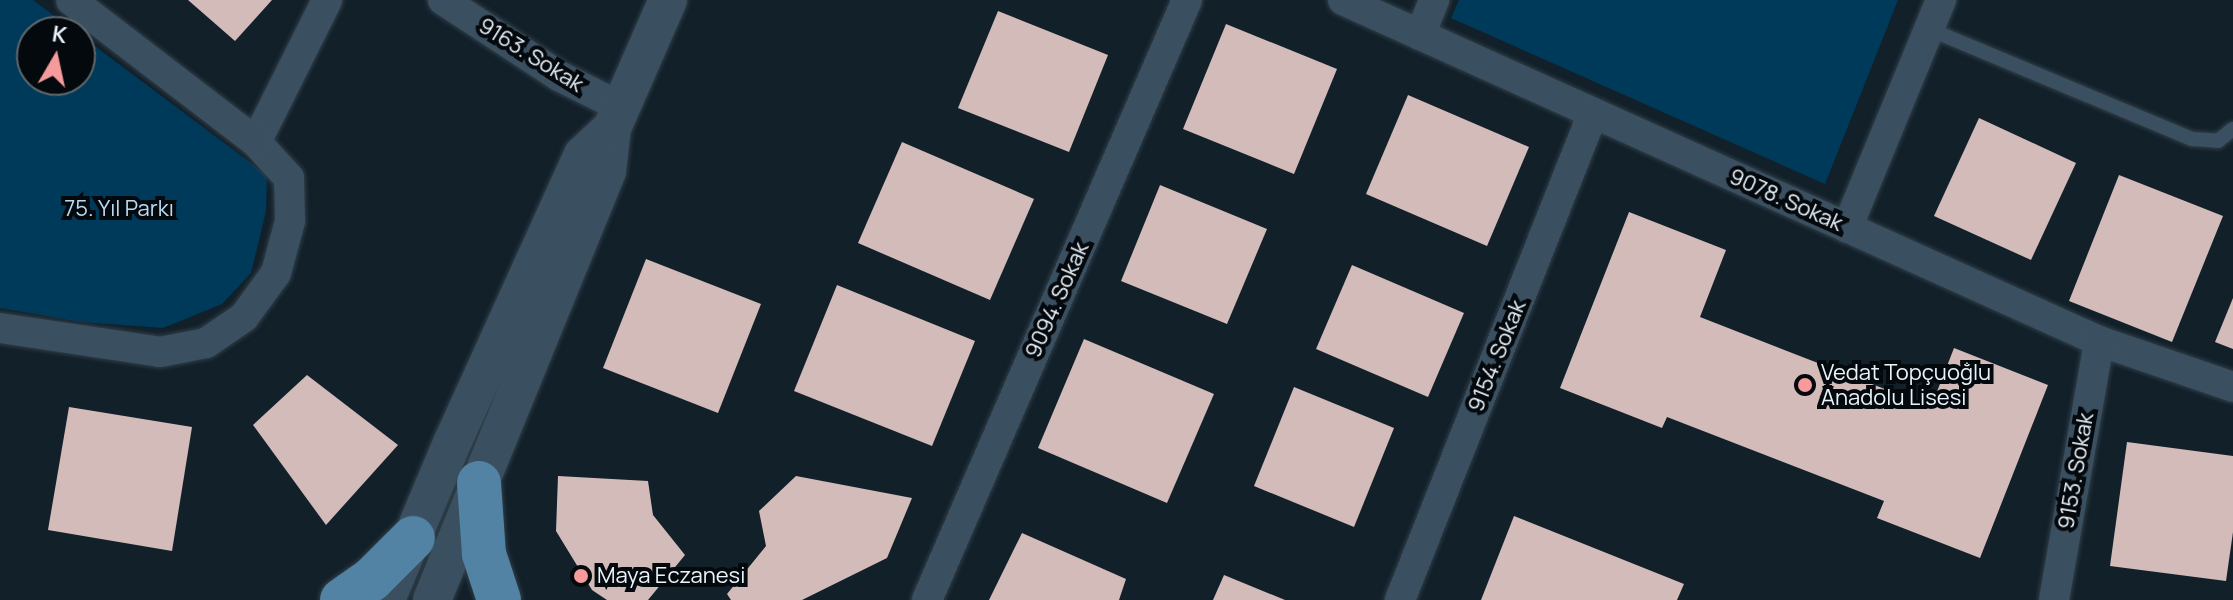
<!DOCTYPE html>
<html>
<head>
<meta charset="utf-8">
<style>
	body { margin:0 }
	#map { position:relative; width:2233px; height:600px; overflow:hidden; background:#12202a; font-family:Manrope,sans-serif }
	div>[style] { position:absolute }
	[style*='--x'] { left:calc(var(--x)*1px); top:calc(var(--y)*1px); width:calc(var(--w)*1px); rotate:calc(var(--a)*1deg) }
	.green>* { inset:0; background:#003a5a }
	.building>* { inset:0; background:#d3bbba }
	.roads { filter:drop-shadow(0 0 2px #303e47) drop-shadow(0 0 2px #303e47) }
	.service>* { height:14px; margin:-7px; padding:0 7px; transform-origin:7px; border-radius:7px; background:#3a5061 }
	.minor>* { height:30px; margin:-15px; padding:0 15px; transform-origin:15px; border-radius:15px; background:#3a5061 }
	.tertiary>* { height:38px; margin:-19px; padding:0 19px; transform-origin:19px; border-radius:19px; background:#3a5061 }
	.primary>* { height:44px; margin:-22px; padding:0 22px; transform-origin:22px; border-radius:22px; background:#5282a4 }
	.dots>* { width:22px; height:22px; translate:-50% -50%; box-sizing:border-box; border:4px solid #04090e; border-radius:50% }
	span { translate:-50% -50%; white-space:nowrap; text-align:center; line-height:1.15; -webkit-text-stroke:8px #04090e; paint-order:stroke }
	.street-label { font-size:22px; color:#eaf3fa }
	.park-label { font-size:22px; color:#bbdbf3 }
	.poi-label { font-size:22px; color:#eaf3fa }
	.left { translate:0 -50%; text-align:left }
	.north { position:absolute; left:16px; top:16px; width:80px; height:80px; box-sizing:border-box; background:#04090e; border:2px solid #60676c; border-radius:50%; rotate:9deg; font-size:22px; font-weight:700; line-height:32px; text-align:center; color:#eaf3fa }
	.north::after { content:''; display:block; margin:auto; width:28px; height:36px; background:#f59b9b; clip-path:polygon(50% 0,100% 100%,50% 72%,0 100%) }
</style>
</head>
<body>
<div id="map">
	<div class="green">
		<div style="clip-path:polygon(0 0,33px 0,76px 32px,32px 32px,32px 80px,80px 80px,80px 35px,267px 175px,266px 211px,251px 273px,222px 304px,163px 328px,81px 322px,0 308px)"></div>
		<div style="clip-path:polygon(1459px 0,1898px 0,1825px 184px,1451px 18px)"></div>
	</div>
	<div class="building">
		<div style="clip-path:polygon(188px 0,272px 0,235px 41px)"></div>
		<div style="clip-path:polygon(998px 11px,1108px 55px,1069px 152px,958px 108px)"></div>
		<div style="clip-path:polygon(1226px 24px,1337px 69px,1294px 174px,1183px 129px)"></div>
		<div style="clip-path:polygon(1408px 95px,1529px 147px,1487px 246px,1366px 194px)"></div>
		<div style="clip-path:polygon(1979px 118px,2076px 163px,2031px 260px,1934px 216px)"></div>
		<div style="clip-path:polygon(902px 142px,1034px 199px,990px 300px,858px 243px)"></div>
		<div style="clip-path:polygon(2119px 175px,2223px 216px,2172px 342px,2069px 301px)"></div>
		<div style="clip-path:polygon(1160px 185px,1267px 229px,1227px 324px,1121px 281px)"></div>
		<div style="clip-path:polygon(1629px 212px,1726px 250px,1700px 317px,1931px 407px,1954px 348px,2048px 385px,1980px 558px,1877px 518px,1884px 501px,1667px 417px,1662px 428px,1560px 388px)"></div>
		<div style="clip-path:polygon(646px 259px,761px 304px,718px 413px,603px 368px)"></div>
		<div style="clip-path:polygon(1352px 265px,1464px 313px,1428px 397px,1316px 349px)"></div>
		<div style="clip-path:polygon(837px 285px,975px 341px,932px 446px,794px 391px)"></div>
		<div style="clip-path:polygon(2233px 298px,2233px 349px,2215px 342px)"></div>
		<div style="clip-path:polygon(1084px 339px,1214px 394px,1167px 503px,1038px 448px)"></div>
		<div style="clip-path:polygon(307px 375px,398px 445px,326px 525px,253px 425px)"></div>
		<div style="clip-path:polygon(1294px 387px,1394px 428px,1354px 527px,1254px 486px)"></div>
		<div style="clip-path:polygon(69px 407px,192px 427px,172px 551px,48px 530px)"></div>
		<div style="clip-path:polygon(2127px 442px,2233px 456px,2233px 532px,2226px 581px,2110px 566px)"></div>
		<div style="clip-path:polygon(558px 476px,648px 481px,653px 515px,685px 555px,648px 600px,607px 600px,592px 590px,556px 531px)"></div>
		<div style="clip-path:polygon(796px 476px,912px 498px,887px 558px,802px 600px,731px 600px,727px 594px,766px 546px,759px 511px)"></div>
		<div style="clip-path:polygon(1514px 516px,1684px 584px,1677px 600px,1481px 600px)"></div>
		<div style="clip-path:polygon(1022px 533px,1126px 579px,1119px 600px,989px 600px)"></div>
		<div style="clip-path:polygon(1224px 575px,1285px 600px,1213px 600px)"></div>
	</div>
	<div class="roads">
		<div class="service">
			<div style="--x:1929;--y:29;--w:285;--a:22.7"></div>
			<div style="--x:2192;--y:139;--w:26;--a:4"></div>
			<div style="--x:2218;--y:141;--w:19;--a:-39"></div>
		</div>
		<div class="minor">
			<div style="--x:443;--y:0;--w:139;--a:33.2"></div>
			<div style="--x:559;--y:76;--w:69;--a:26.6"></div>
			<div style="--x:1343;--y:0;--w:829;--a:24.28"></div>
			<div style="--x:2099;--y:341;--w:142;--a:18.9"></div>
			<div style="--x:1420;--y:35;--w:38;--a:-68"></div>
			<div style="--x:256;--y:142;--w:159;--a:-63.4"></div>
			<div style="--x:1847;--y:228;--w:247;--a:-67.6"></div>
			<div style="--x:0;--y:328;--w:162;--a:8.5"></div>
			<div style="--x:160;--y:352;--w:47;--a:-11.1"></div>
			<div style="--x:206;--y:343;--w:46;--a:-34.4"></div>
			<div style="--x:244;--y:317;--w:54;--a:-54"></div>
			<div style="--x:276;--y:273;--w:54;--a:-74.9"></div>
			<div style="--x:290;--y:221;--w:43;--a:-91.3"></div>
			<div style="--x:289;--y:178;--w:49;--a:-132.5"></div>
			<div style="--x:256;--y:142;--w:233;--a:-142.5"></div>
			<div style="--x:927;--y:600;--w:654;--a:-66.57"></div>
			<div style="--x:1400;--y:600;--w:524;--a:-68.38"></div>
			<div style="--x:2054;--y:600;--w:263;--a:-80.1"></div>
		</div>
		<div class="tertiary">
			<div style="--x:386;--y:600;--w:173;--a:-67.2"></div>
			<div style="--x:453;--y:441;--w:314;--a:-65.6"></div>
			<div style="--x:583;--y:155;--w:40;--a:-43"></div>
			<div style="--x:432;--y:600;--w:463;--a:-67.8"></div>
			<div style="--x:607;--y:171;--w:43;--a:-83.4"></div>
			<div style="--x:612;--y:128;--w:140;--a:-66.4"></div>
		</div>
		<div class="primary">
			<div style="--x:479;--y:483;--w:71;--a:86"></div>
			<div style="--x:484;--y:554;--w:48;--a:71.9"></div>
			<div style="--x:342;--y:600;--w:37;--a:-35"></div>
			<div style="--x:372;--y:579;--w:58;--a:-45"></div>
		</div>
	</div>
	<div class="dots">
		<div style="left:1805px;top:385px;background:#f59b9b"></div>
		<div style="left:581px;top:576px;background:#f59b9b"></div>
	</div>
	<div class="street-label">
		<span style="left:531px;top:55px;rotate:32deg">9163. Sokak</span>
		<span style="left:1786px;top:200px;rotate:24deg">9078. Sokak</span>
		<span style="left:1057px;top:300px;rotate:-66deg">9094. Sokak</span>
		<span style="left:1497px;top:356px;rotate:-68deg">9154. Sokak</span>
		<span style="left:2076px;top:471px;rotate:-80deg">9153. Sokak</span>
	</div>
	<div class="park-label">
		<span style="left:119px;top:209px">75. Yıl Parkı</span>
	</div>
	<div class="poi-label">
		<span class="left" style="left:1821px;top:385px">Vedat Topçuoğlu<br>Anadolu Lisesi</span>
		<span class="left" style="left:597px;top:576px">Maya Eczanesi</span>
	</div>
	<div class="north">K</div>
</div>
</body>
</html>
